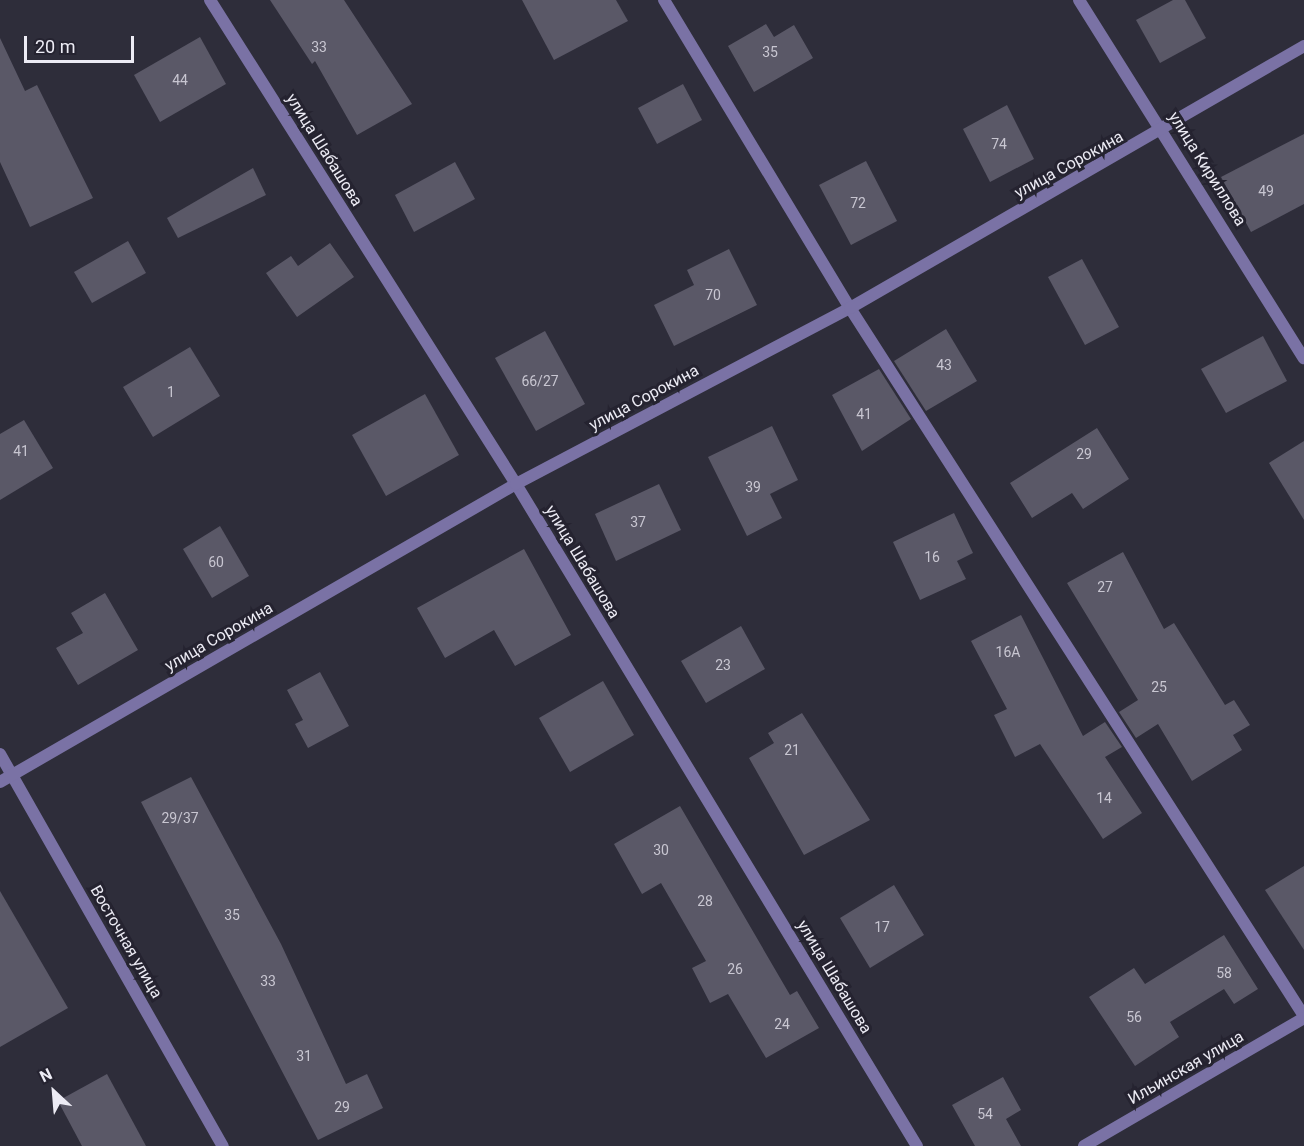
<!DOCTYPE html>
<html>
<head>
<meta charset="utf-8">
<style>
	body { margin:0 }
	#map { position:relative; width:1304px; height:1146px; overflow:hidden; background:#2e2d3a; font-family:Roboto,sans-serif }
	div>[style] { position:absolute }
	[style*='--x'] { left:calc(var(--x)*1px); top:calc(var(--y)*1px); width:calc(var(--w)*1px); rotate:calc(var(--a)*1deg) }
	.building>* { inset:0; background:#5a5867 }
	.street>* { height:12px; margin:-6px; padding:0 6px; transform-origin:6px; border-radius:6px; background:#7a72a5 }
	span { translate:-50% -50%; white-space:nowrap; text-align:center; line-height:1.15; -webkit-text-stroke:6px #252330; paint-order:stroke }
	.number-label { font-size:14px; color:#c8c6d1 }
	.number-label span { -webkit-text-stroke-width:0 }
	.street-label { font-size:16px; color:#ecebf4 }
	.north { position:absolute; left:24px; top:1062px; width:60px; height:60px; -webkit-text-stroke:4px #252330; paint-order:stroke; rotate:334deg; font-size:16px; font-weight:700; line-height:24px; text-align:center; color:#ecebf4 }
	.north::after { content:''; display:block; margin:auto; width:21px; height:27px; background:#ecebf4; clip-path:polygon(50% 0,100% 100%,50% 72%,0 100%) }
	.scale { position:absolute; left:24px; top:36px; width:110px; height:27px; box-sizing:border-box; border:3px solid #ecebf4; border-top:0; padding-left:8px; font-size:18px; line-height:21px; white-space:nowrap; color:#ecebf4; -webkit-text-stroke:4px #252330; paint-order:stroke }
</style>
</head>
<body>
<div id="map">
	<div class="building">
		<div style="clip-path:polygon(270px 0,344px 0,412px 104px,357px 135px,315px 61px,312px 64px)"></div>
		<div style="clip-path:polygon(522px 0,616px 0,628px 21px,554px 60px)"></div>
		<div style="clip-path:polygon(1173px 0,1185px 0,1206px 38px,1160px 63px,1136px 20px)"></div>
		<div style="clip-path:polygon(766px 24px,774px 37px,794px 25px,813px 58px,754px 92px,728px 46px)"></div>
		<div style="clip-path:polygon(200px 37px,226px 84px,160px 122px,134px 75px)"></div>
		<div style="clip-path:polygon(0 38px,25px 91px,37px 85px,93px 198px,30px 227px,0 162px)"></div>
		<div style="clip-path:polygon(683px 84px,702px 120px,657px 144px,638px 108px)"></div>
		<div style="clip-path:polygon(1007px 105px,1034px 159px,990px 182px,963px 129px)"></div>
		<div style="clip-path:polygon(1304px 134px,1304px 204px,1251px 232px,1221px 177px)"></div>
		<div style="clip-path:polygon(866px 161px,897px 221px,851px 245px,819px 185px)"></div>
		<div style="clip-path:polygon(455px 162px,475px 199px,414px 232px,395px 195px)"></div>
		<div style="clip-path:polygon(253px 168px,266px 195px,178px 238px,167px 218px)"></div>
		<div style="clip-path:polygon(128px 241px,146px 273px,92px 303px,74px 272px)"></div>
		<div style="clip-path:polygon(330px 243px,354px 277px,297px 317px,266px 273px,291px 256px,298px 266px)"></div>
		<div style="clip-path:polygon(729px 249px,757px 305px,674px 346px,654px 305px,694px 285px,687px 270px)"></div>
		<div style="clip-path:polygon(1082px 259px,1119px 327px,1085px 345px,1048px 277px)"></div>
		<div style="clip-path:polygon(946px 329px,977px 381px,926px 411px,894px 361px)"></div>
		<div style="clip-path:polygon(545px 331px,585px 404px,536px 431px,495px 358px)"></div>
		<div style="clip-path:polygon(1263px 336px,1287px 381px,1226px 413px,1201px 369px)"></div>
		<div style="clip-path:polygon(190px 347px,220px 396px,153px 437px,123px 387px)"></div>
		<div style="clip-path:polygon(879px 369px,911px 419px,862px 451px,832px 395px)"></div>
		<div style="clip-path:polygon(425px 394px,459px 455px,386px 496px,352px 435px)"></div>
		<div style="clip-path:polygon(24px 420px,53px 468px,0 500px,0 434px)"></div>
		<div style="clip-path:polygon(772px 426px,798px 480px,770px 494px,782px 518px,747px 536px,708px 457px)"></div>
		<div style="clip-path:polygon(1097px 428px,1129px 479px,1083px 509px,1072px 493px,1032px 518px,1010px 483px)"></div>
		<div style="clip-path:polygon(1304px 441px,1304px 520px,1269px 463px)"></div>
		<div style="clip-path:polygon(659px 484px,681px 530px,616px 561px,595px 514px)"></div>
		<div style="clip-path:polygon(954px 513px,973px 553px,957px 561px,966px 579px,920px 600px,893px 542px)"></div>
		<div style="clip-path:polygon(220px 526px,249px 576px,212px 598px,183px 549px)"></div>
		<div style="clip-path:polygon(524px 549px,571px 635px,515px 666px,494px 630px,445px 658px,417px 608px)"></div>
		<div style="clip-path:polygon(1123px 552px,1164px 629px,1174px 623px,1225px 705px,1234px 700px,1250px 725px,1233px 735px,1242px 750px,1192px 781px,1158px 724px,1136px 738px,1119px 712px,1138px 700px,1067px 583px)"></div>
		<div style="clip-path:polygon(105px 593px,138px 650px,78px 685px,56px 648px,83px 633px,71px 613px)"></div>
		<div style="clip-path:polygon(1021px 615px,1083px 736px,1105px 722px,1122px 747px,1105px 757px,1142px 813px,1103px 839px,1040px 744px,1015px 757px,994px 715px,1007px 709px,971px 641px)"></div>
		<div style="clip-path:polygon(741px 626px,765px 669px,706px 703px,681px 661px)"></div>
		<div style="clip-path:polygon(320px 672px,349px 726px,308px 748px,295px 724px,303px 720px,287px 690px)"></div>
		<div style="clip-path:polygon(603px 681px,634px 735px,570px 772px,539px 718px)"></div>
		<div style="clip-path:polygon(802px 713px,870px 820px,804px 855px,749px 758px,774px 743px,768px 733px)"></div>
		<div style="clip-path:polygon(191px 777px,281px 944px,346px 1084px,367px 1074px,383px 1108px,318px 1140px,141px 802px)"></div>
		<div style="clip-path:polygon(680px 806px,790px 995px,797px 991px,819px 1028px,766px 1058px,728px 994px,710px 1003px,692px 968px,706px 961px,661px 883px,642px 894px,614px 844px)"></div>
		<div style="clip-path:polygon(1304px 866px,1304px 950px,1265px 890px)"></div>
		<div style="clip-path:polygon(894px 885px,924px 935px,870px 968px,840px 918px)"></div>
		<div style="clip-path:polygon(0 891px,68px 1008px,0 1047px)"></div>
		<div style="clip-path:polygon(1224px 935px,1258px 989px,1234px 1004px,1224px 989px,1170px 1022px,1179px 1037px,1135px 1066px,1089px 997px,1134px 968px,1145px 984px)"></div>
		<div style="clip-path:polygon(107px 1074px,146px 1146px,82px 1146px,58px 1101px)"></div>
		<div style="clip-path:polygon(1003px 1077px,1021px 1110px,1006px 1119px,1021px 1146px,975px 1146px,952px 1105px)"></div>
	</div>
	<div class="street">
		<div style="--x:210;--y:0;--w:573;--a:57.7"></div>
		<div style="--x:516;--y:484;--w:774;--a:58.8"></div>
		<div style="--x:664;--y:0;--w:360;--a:58.9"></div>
		<div style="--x:850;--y:308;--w:841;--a:57.33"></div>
		<div style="--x:1079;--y:0;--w:423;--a:57.9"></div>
		<div style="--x:0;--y:754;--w:451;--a:60.4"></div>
		<div style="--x:0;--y:782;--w:596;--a:-30.01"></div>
		<div style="--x:516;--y:484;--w:378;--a:-27.8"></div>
		<div style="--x:850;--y:308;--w:524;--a:-29.99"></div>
		<div style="--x:1084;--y:1146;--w:255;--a:-30.2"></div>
	</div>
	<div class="number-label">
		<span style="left:319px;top:47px">33</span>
		<span style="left:770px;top:52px">35</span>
		<span style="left:180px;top:80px">44</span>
		<span style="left:999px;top:144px">74</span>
		<span style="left:1266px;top:191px">49</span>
		<span style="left:858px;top:203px">72</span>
		<span style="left:713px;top:295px">70</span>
		<span style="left:944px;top:365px">43</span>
		<span style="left:540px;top:381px">66/27</span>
		<span style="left:171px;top:392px">1</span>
		<span style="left:864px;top:414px">41</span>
		<span style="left:21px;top:451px">41</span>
		<span style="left:1084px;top:454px">29</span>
		<span style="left:753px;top:487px">39</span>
		<span style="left:638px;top:522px">37</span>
		<span style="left:932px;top:557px">16</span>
		<span style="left:216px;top:562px">60</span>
		<span style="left:1105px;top:587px">27</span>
		<span style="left:1008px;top:652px">16А</span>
		<span style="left:723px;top:665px">23</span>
		<span style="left:1159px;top:687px">25</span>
		<span style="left:792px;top:750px">21</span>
		<span style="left:1104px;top:798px">14</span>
		<span style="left:180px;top:818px">29/37</span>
		<span style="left:661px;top:850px">30</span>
		<span style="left:705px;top:901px">28</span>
		<span style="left:232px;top:915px">35</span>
		<span style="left:882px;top:927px">17</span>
		<span style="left:735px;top:969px">26</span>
		<span style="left:1224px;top:973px">58</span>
		<span style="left:268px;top:981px">33</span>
		<span style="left:1134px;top:1017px">56</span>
		<span style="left:782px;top:1024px">24</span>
		<span style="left:304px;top:1056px">31</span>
		<span style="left:342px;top:1107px">29</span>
		<span style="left:985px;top:1114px">54</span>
	</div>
	<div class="street-label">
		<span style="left:324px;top:150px;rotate:58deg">улица Шабашова</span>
		<span style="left:1069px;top:165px;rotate:-29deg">улица Сорокина</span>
		<span style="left:1207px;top:169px;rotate:58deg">улица Кириллова</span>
		<span style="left:644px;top:398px;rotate:-28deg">улица Сорокина</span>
		<span style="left:582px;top:562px;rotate:59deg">улица Шабашова</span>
		<span style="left:219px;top:637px;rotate:-30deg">улица Сорокина</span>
		<span style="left:126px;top:942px;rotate:60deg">Восточная улица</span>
		<span style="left:834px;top:977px;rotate:59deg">улица Шабашова</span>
		<span style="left:1186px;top:1068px;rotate:-30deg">Ильинская улица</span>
	</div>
	<div class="north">N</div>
	<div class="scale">20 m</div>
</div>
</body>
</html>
